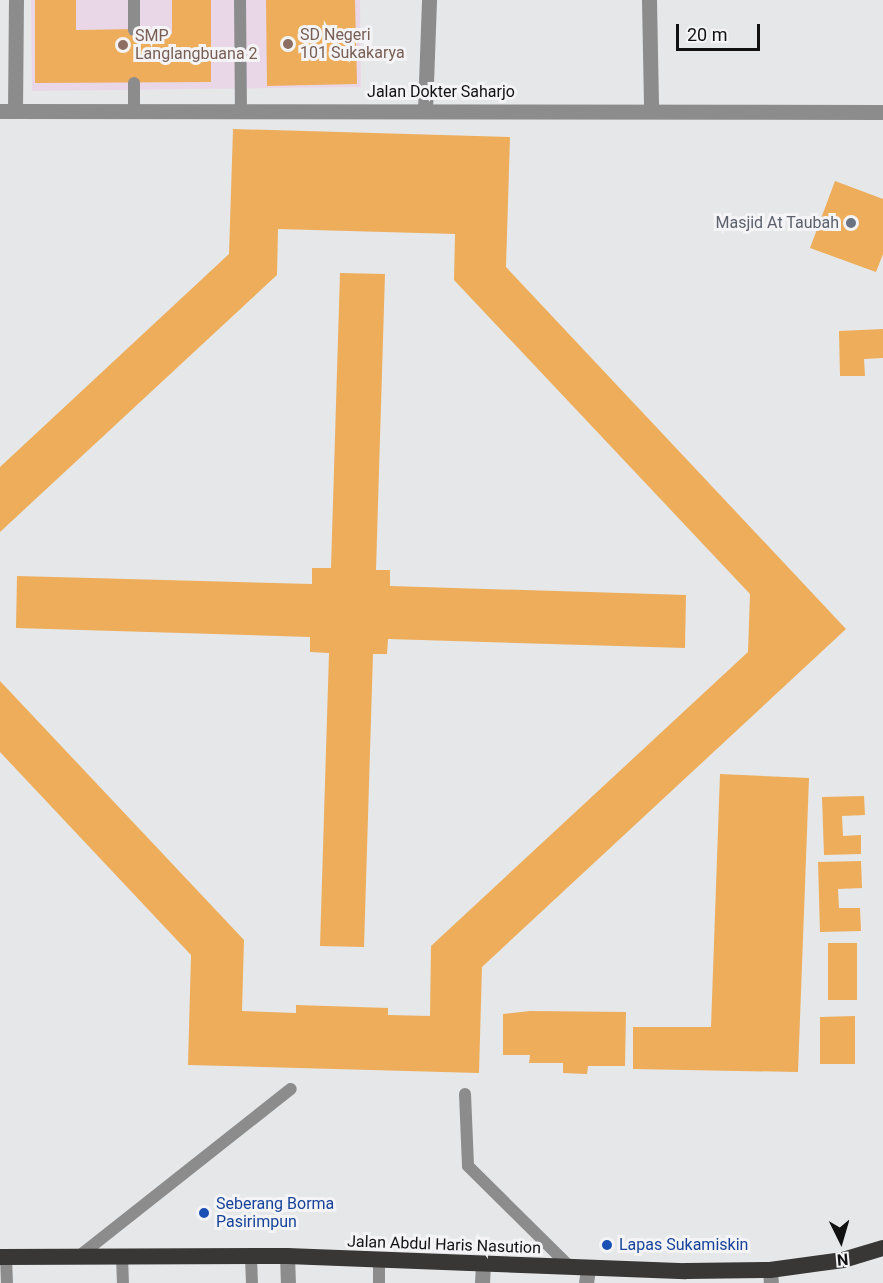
<!DOCTYPE html>
<html>
<head>
<meta charset="utf-8">
<style>
	body { margin:0 }
	#map { position:relative; width:883px; height:1283px; overflow:hidden; background:#e6e7e8; font-family:Roboto,sans-serif }
	div>[style] { position:absolute }
	[style*='--x'] { left:calc(var(--x)*1px); top:calc(var(--y)*1px); width:calc(var(--w)*1px); rotate:calc(var(--a)*1deg) }
	.education>* { inset:0; background:#e9d7e8 }
	.building>* { inset:0; background:#edad5b }
	.service>* { height:12px; margin:-6px; padding:0 6px; transform-origin:6px; border-radius:6px; background:#8c8c8c }
	.minor>* { height:15px; margin:-7.5px; padding:0 7.5px; transform-origin:7.5px; border-radius:7.5px; background:#8c8c8c }
	.trunk>* { height:16px; margin:-8px; padding:0 8px; transform-origin:8px; border-radius:8px; background:#383736 }
	.dots>* { width:16px; height:16px; translate:-50% -50%; box-sizing:border-box; border:3px solid #f4f4f6; border-radius:50% }
	span { translate:-50% -50%; white-space:nowrap; text-align:center; line-height:1.15; -webkit-text-stroke:6px #f4f4f6; paint-order:stroke }
	.education-label { font-size:16px; color:#785e54 }
	.left { translate:0 -50%; text-align:left }
	.street-label { font-size:16px; color:#111112 }
	.worship-label { font-size:16px; color:#5b616d }
	.right { translate:-100% -50%; text-align:right }
	.transit-label { font-size:16px; color:#164399 }
	.north { position:absolute; left:811px; top:1211px; width:60px; height:60px; -webkit-text-stroke:4px #f4f4f6; paint-order:stroke; rotate:175deg; font-size:16px; font-weight:700; line-height:24px; text-align:center; color:#111112 }
	.north::after { content:''; display:block; margin:auto; width:21px; height:27px; background:#111112; clip-path:polygon(50% 0,100% 100%,50% 72%,0 100%) }
	.scale { position:absolute; left:676px; top:24px; width:84px; height:27px; box-sizing:border-box; border:3px solid #111112; border-top:0; padding-left:8px; font-size:18px; line-height:21px; white-space:nowrap; color:#111112; -webkit-text-stroke:4px #f4f4f6; paint-order:stroke }
</style>
</head>
<body>
<div id="map">
	<div class="education">
		<div style="clip-path:polygon(31px 0,360px 0,361px 87px,32px 91px)"></div>
	</div>
	<div class="building">
		<div style="clip-path:polygon(35px 0,76px 0,76px 30px,140px 29px,140px 34px,172px 34px,172px 0,211px 0,211px 82px,35px 83px)"></div>
		<div style="clip-path:polygon(266px 0,355px 0,357px 84px,267px 86px)"></div>
		<div style="clip-path:polygon(233px 129px,510px 137px,506px 267px,846px 629px,482px 967px,479px 1073px,188px 1065px,191px 955px,0 752px,0 681px,244px 940px,242px 1011px,296px 1013px,296px 1005px,388px 1008px,388px 1015px,430px 1016px,431px 946px,748px 652px,750px 594px,454px 280px,455px 234px,278px 229px,277px 275px,0 532px,0 467px,229px 254px)"></div>
		<div style="clip-path:polygon(835px 181px,883px 199px,883px 254px,876px 272px,810px 248px)"></div>
		<div style="clip-path:polygon(340px 273px,385px 274px,376px 570px,390px 570px,390px 586px,686px 595px,685px 648px,388px 639px,387px 654px,373px 654px,364px 947px,320px 946px,329px 653px,310px 652px,310px 637px,16px 628px,17px 576px,312px 584px,312px 568px,331px 568px)"></div>
		<div style="clip-path:polygon(883px 329px,883px 358px,864px 359px,865px 376px,840px 376px,839px 331px)"></div>
		<div style="clip-path:polygon(720px 774px,809px 778px,798px 1072px,633px 1069px,633px 1027px,711px 1027px)"></div>
		<div style="clip-path:polygon(864px 796px,865px 815px,842px 816px,843px 836px,861px 835px,861px 854px,824px 855px,822px 797px)"></div>
		<div style="clip-path:polygon(861px 861px,862px 888px,838px 889px,839px 908px,860px 908px,861px 931px,820px 932px,818px 862px)"></div>
		<div style="clip-path:polygon(828px 943px,857px 943px,857px 1000px,828px 1000px)"></div>
		<div style="clip-path:polygon(530px 1011px,626px 1012px,625px 1066px,588px 1066px,587px 1074px,563px 1073px,563px 1063px,529px 1063px,530px 1055px,503px 1055px,503px 1014px)"></div>
		<div style="clip-path:polygon(855px 1016px,855px 1064px,820px 1064px,820px 1017px)"></div>
	</div>
	<div class="service">
		<div style="--x:240;--y:0;--w:110;--a:89.5"></div>
		<div style="--x:134;--y:30;--w:30;--a:-90"></div>
		<div style="--x:134;--y:110;--w:27;--a:-90"></div>
		<div style="--x:465;--y:1094;--w:72;--a:87.6"></div>
		<div style="--x:468;--y:1166;--w:145;--a:44.7"></div>
		<div style="--x:6;--y:1256;--w:27;--a:88"></div>
		<div style="--x:122;--y:1256;--w:27;--a:88"></div>
		<div style="--x:251;--y:1256;--w:27;--a:88"></div>
		<div style="--x:78;--y:1257;--w:271;--a:-38.3"></div>
		<div style="--x:379;--y:1260;--w:23;--a:90"></div>
	</div>
	<div class="minor">
		<div style="--x:649;--y:0;--w:109;--a:88.9"></div>
		<div style="--x:425;--y:110;--w:110;--a:-87.9"></div>
		<div style="--x:0;--y:111;--w:883;--a:0.06"></div>
		<div style="--x:15;--y:111;--w:111;--a:-89.5"></div>
		<div style="--x:287;--y:1256;--w:27;--a:88"></div>
		<div style="--x:770;--y:1270;--w:13;--a:86"></div>
		<div style="--x:482;--y:1283;--w:19;--a:-87"></div>
		<div style="--x:586;--y:1283;--w:14;--a:-82"></div>
	</div>
	<div class="trunk">
		<div style="--x:0;--y:1257;--w:287;--a:-0.2"></div>
		<div style="--x:287;--y:1256;--w:399;--a:2.2"></div>
		<div style="--x:686;--y:1271;--w:84;--a:-0.7"></div>
		<div style="--x:770;--y:1270;--w:74;--a:-7.8"></div>
		<div style="--x:843;--y:1260;--w:42;--a:-16.7"></div>
	</div>
	<div class="dots">
		<div style="left:288px;top:44px;background:#8d6e63"></div>
		<div style="left:123px;top:45px;background:#8d6e63"></div>
		<div style="left:851px;top:223px;background:#6b7280"></div>
		<div style="left:204px;top:1213px;background:#1a4fb4"></div>
		<div style="left:607px;top:1245px;background:#1a4fb4"></div>
	</div>
	<div class="education-label">
		<span class="left" style="left:300px;top:44px">SD Negeri<br>101 Sukakarya</span>
		<span class="left" style="left:135px;top:45px">SMP<br>Langlangbuana 2</span>
	</div>
	<div class="street-label">
		<span style="left:441px;top:92px">Jalan Dokter Saharjo</span>
		<span style="left:444px;top:1245px;rotate:2deg">Jalan Abdul Haris Nasution</span>
	</div>
	<div class="worship-label">
		<span class="right" style="left:839px;top:223px">Masjid At Taubah</span>
	</div>
	<div class="transit-label">
		<span class="left" style="left:216px;top:1213px">Seberang Borma<br>Pasirimpun</span>
		<span class="left" style="left:619px;top:1245px">Lapas Sukamiskin</span>
	</div>
	<div class="north">N</div>
	<div class="scale">20 m</div>
</div>
</body>
</html>
